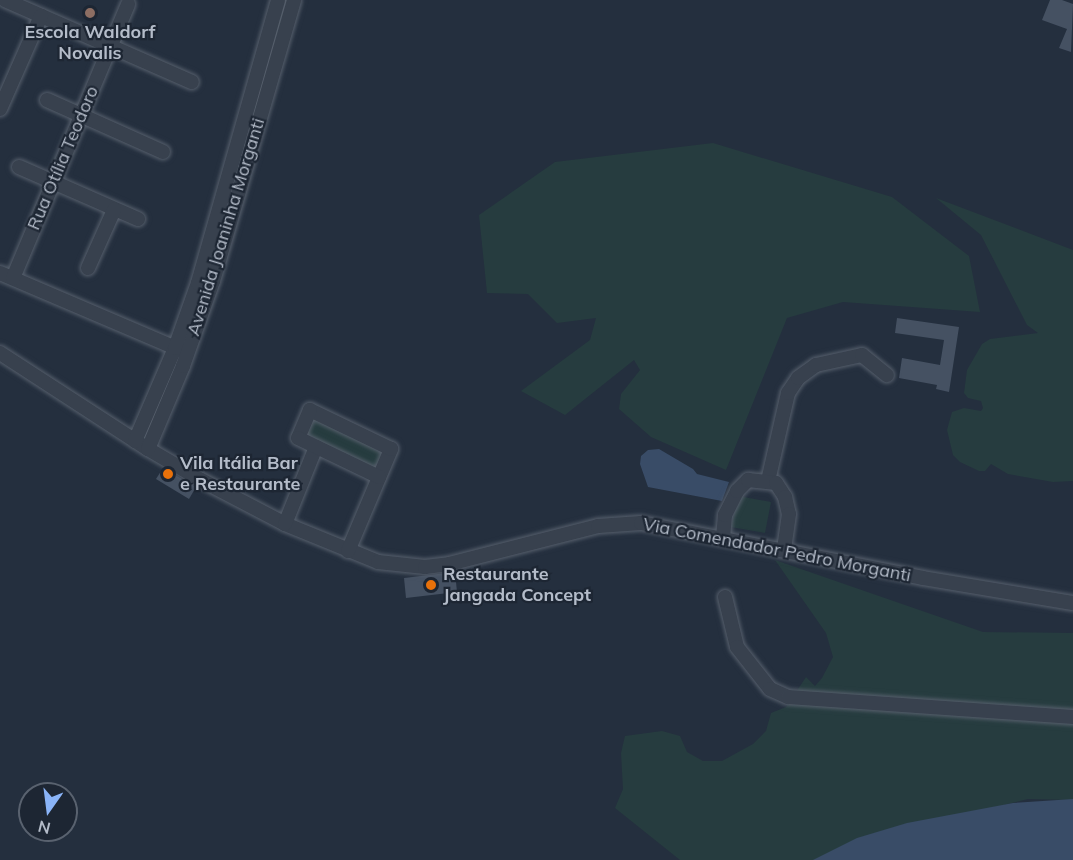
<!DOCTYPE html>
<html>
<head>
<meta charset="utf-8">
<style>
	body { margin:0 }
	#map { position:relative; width:1073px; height:860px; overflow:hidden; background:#242f3e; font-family:Mulish,sans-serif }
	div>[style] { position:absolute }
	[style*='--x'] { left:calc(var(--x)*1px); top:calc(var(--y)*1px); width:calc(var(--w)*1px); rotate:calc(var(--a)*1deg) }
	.green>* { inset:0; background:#263c3f }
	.water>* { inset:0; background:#394c67 }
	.building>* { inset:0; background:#455162 }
	.roads { filter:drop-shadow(0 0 2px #565f6c) drop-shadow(0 0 2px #565f6c) }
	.minor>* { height:14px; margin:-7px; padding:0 7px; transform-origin:7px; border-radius:7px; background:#38414e }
	.dots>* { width:16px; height:16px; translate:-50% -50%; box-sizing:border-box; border:3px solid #1d2633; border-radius:50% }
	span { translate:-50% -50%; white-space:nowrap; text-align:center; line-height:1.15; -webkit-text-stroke:4.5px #1d2633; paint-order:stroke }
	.poi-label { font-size:18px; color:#b4bcc9; font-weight:700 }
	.left { translate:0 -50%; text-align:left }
	.street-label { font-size:18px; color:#b4bcc9 }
	.north { position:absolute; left:18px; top:782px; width:60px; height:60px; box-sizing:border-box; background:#1d2633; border:2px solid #59626f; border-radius:50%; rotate:194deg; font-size:16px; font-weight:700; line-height:24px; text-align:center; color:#b4bcc9 }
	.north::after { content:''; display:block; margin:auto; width:21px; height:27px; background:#8ab4f8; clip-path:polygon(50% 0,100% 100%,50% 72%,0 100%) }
</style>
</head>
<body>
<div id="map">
	<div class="green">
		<div style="clip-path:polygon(713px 143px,892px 197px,969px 256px,980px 312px,843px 302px,787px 318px,726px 470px,651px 437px,619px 409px,621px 394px,640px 370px,634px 360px,565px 415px,521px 391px,590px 340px,596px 318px,557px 323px,528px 294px,487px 293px,479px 215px,555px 162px)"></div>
		<div style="clip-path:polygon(936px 198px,1073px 250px,1073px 481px,1053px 482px,1008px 474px,991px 464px,985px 471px,979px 471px,960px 462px,953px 455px,947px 430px,952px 412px,964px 408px,981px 411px,983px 408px,981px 401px,968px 398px,964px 393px,967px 370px,982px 344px,990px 339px,1038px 333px,1027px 325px,981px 235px)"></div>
		<div style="clip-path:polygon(315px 416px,387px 451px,377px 472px,306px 438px)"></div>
		<div style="clip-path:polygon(738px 496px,771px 502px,765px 533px,731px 527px)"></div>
		<div style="clip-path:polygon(775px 560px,983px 632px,1073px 633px,1073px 800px,1028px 799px,988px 809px,856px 860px,680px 860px,615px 808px,623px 789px,621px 753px,625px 736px,662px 731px,680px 736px,687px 752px,703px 761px,722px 761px,753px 744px,766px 731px,771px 713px,786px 707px,806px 677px,815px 686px,822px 678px,833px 657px,826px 633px)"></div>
	</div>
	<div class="water">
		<div style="clip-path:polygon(659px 449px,693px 469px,697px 474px,729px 482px,722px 501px,648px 487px,640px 464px,641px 456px,648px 450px)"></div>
		<div style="clip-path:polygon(1073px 799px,1073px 860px,813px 860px,857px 838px,907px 823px,1013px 803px)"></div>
	</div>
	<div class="building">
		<div style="clip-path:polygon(1050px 0,1062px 0,1073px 4px,1071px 52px,1059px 48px,1067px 29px,1042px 20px)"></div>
		<div style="clip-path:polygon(897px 318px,959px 327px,949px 392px,936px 389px,937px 385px,899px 378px,902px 358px,940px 365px,944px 340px,895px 333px)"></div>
		<div style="clip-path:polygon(163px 468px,196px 487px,189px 499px,156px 479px)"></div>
		<div style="clip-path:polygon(455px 572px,457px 592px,406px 598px,404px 578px)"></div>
	</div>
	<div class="roads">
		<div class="minor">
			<div style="--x:5;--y:0;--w:204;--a:23.7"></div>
			<div style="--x:47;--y:100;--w:127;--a:24.1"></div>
			<div style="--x:0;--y:109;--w:102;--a:-66.2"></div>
			<div style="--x:19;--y:167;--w:130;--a:23.6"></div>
			<div style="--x:88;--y:268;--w:64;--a:-65.9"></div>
			<div style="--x:0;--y:273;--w:199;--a:23.1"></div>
			<div style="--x:13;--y:278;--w:297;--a:-67.2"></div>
			<div style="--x:0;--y:353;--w:176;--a:33"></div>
			<div style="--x:148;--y:449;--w:61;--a:30.3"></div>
			<div style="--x:201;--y:480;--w:95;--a:27.6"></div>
			<div style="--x:285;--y:524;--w:100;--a:22.2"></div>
			<div style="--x:378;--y:562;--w:47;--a:6.1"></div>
			<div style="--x:425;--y:567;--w:24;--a:-7"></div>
			<div style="--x:449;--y:564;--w:154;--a:-14.3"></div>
			<div style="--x:598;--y:526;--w:43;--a:-4"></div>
			<div style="--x:641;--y:523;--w:287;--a:11"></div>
			<div style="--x:923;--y:578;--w:152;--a:9.5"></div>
			<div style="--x:135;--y:441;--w:101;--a:-66.7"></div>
			<div style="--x:175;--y:348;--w:69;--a:-70.5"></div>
			<div style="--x:198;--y:283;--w:294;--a:-74.2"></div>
			<div style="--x:148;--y:449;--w:90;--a:-67.1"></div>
			<div style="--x:183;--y:366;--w:90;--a:-70.6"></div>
			<div style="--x:213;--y:281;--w:292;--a:-73.9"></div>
			<div style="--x:768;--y:481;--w:90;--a:-77.2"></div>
			<div style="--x:788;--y:393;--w:18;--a:-56"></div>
			<div style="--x:798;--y:378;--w:22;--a:-36"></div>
			<div style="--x:816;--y:365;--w:47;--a:-12.3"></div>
			<div style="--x:862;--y:355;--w:32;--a:39"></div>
			<div style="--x:285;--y:524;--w:83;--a:-68.1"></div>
			<div style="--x:723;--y:538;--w:23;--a:-85"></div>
			<div style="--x:725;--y:515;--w:27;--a:-63"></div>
			<div style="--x:737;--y:491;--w:16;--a:-45"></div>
			<div style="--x:748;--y:480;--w:28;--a:6"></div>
			<div style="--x:776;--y:483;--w:17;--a:57"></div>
			<div style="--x:785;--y:497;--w:17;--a:77"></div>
			<div style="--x:789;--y:514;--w:36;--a:98"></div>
			<div style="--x:348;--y:551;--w:111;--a:-67.1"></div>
			<div style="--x:391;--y:449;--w:90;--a:-154.3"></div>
			<div style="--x:310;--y:410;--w:30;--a:113"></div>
			<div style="--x:298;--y:438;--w:90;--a:25.7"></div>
			<div style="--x:725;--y:597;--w:51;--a:76.5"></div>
			<div style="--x:737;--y:647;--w:53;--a:51.8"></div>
			<div style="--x:770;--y:689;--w:20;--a:24"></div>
			<div style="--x:788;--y:697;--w:286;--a:4"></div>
		</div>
	</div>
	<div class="dots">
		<div style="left:90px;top:13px;background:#8d6e63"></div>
		<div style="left:168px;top:474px;background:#e8710a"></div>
		<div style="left:431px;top:585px;background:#e8710a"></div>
	</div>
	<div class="poi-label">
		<span style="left:90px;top:43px">Escola Waldorf<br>Novalis</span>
		<span class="left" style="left:180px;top:474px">Vila Itália Bar<br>e Restaurante</span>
		<span class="left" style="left:443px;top:585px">Restaurante<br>Jangada Concept</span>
	</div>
	<div class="street-label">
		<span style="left:63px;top:158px;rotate:-67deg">Rua Otília Teodoro</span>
		<span style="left:226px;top:227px;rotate:-73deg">Avenida Joaninha Morganti</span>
		<span style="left:777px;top:550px;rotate:11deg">Via Comendador Pedro Morganti</span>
	</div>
	<div class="north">N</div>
</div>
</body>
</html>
